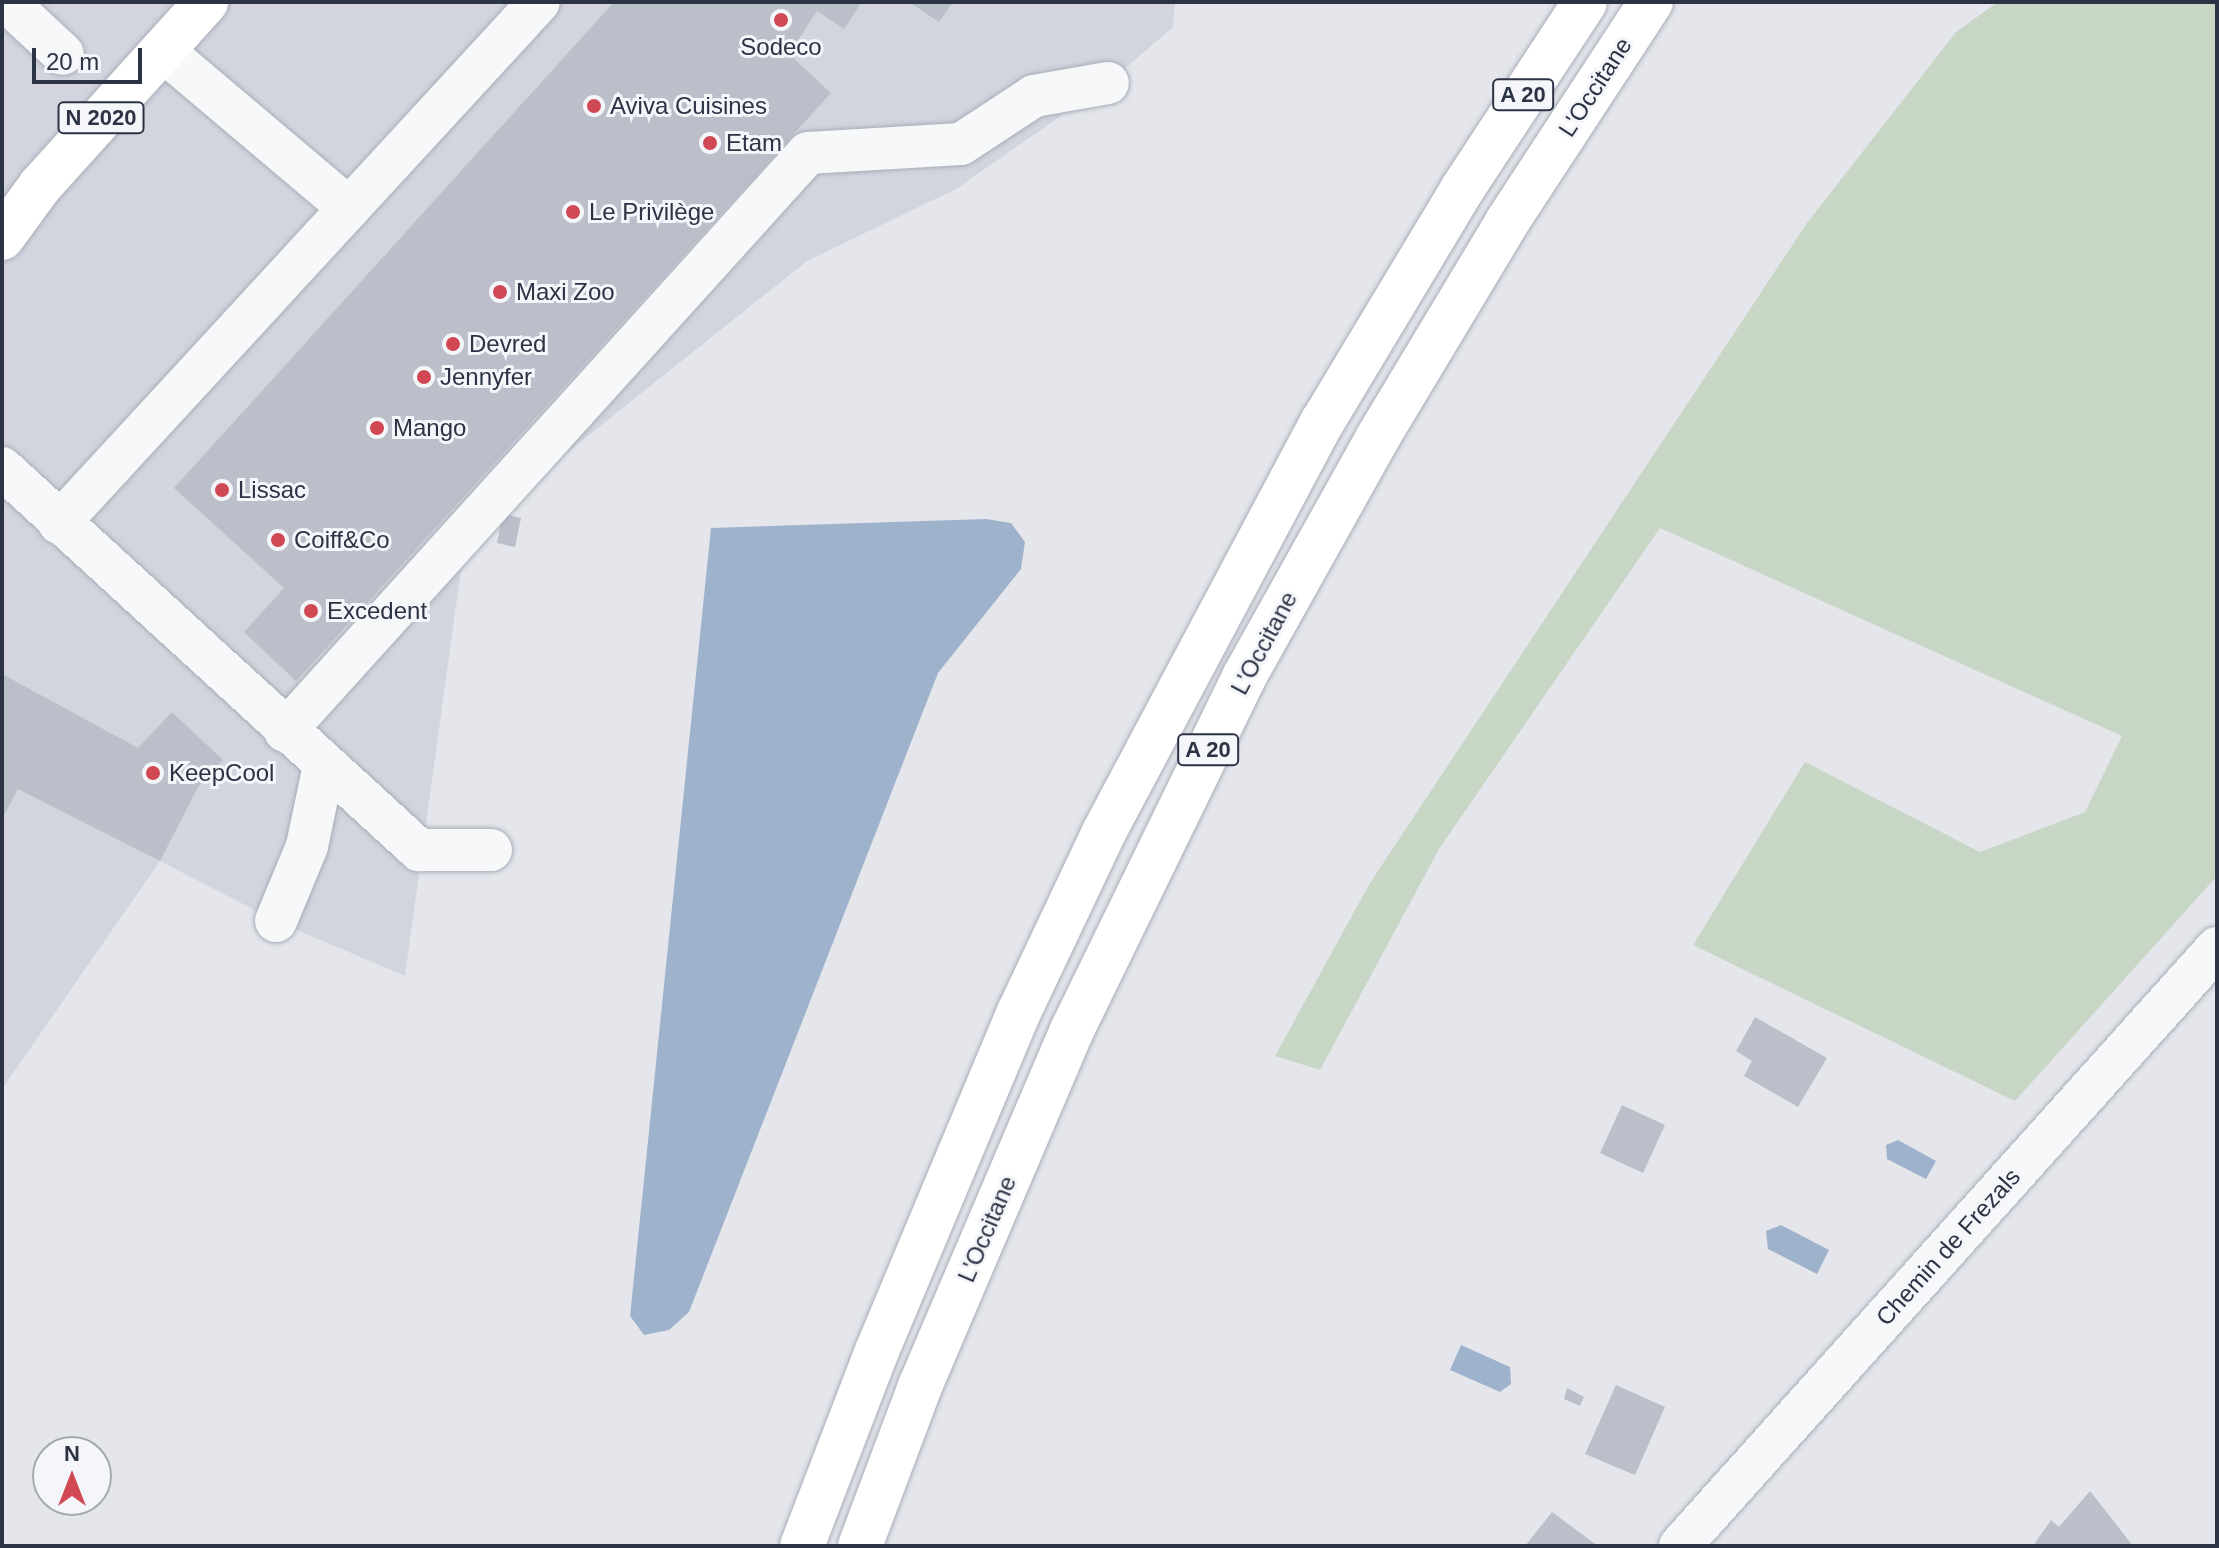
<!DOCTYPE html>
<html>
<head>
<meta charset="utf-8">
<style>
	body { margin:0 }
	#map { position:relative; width:2219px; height:1548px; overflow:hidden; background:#e4e6ec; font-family:Arial,sans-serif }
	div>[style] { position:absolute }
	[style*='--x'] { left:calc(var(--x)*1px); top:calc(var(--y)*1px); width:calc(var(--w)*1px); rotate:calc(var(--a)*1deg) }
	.built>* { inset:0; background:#d2d5de }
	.green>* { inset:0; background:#c8d6c5 }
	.water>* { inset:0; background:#9fb2cc }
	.building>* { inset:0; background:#bbbfca }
	.roads { filter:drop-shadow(0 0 2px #a9adb7) drop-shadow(0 0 2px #a9adb7) }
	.minor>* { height:42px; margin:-21px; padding:0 21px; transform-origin:21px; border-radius:21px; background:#f7f8fa }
	.major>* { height:44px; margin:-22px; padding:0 22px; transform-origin:22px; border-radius:22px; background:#fff }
	.highway>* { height:44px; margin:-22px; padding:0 22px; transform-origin:22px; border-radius:22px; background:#fff }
	.dots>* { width:22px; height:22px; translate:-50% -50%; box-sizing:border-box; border:4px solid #f4f6f9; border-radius:50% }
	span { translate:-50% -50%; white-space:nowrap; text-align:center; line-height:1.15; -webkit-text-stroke:6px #f4f6f9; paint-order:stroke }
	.shield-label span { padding:2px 6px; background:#f4f6f9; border:2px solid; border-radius:6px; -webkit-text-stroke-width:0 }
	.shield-label { font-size:22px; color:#2b3345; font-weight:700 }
	.poi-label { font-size:24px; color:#2b3345 }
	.left { translate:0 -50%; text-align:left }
	.street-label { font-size:24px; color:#2b3345 }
	.frame { position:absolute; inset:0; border:4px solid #2b3345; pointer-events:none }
	.north { position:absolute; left:32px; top:1436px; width:80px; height:80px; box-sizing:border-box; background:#f4f6f9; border:2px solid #a4a8b1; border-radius:50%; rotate:0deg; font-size:22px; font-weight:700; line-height:32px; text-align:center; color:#2b3345 }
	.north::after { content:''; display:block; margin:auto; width:28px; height:36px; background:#d14855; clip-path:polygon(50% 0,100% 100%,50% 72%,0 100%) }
	.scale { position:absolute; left:32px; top:48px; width:110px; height:36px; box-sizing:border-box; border:4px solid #2b3345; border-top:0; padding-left:10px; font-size:24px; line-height:28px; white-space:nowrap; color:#2b3345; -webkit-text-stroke:6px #f4f6f9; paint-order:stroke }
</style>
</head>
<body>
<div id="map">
	<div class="built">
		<div style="clip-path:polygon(2px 2px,1175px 2px,1173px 27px,1108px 83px,956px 189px,807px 261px,466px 533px,405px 976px,276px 921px,160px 861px,2px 1089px)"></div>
	</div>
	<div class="green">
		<div style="clip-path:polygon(1998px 2px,2217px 2px,2217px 876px,2015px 1101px,1693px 945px,1805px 762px,1980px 852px,2085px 812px,2122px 736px,1660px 528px,1439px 849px,1320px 1070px,1275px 1056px,1370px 883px,1807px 223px,1956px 32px)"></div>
	</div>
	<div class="water">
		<div style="clip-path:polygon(986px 519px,1011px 523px,1025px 542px,1021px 569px,938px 673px,689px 1312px,669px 1330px,644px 1335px,630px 1316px,711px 528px)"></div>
		<div style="clip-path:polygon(1898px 1140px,1936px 1161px,1926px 1179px,1887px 1159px,1886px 1145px)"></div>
		<div style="clip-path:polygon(1781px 1225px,1829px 1250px,1817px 1274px,1768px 1249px,1766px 1231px)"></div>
		<div style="clip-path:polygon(1461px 1345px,1510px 1367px,1511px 1384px,1500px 1392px,1450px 1370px)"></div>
	</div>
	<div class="building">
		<div style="clip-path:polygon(614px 2px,862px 2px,844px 29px,817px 11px,789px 54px,831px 93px,296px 681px,244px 632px,284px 588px,174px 488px)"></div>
		<div style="clip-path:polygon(909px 2px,953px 2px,939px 22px)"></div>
		<div style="clip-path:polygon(503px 514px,521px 518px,515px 547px,497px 543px)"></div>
		<div style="clip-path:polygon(2px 674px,138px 748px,172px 712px,223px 760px,198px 787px,160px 861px,18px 789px,2px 819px)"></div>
		<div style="clip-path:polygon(1755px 1017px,1827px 1058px,1798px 1107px,1744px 1076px,1752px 1061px,1736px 1051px)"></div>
		<div style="clip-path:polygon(1622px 1105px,1665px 1125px,1643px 1173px,1600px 1153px)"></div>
		<div style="clip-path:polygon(1616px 1385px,1665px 1407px,1635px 1475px,1585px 1454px)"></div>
		<div style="clip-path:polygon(1567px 1388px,1584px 1397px,1580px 1406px,1564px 1399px)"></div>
		<div style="clip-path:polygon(2090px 1491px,2133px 1546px,2033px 1546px,2051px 1520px,2059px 1527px)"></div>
		<div style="clip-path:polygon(1552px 1512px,1598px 1546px,1525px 1546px)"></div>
	</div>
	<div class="roads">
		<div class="minor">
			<div style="--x:7;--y:2;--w:76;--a:42.9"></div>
			<div style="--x:162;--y:50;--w:245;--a:40.2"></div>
			<div style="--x:2;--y:468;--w:566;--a:42.49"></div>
			<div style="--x:419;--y:850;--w:72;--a:0"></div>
			<div style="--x:59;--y:523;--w:708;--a:-47.35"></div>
			<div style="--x:285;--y:731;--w:779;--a:-47.86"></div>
			<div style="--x:808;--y:153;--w:153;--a:-3.4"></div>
			<div style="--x:961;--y:144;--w:87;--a:-33.3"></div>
			<div style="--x:1034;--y:96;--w:75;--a:-10"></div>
			<div style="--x:276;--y:921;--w:81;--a:-67.5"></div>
			<div style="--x:307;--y:846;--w:83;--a:-78.1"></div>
			<div style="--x:1680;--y:1546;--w:804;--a:-48.08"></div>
		</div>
		<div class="major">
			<div style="--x:2;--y:238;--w:64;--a:-53.8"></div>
			<div style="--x:40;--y:186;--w:248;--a:-47.9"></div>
		</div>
		<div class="highway">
			<div style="--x:802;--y:1546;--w:209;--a:-69"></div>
			<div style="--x:877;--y:1351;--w:368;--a:-67.3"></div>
			<div style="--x:1019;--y:1012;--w:197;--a:-64.7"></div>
			<div style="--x:1103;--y:834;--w:468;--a:-62"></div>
			<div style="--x:1323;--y:421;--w:272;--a:-59"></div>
			<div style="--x:1463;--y:188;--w:222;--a:-56.7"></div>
			<div style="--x:860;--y:1546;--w:173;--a:-69.4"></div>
			<div style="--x:921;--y:1384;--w:385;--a:-66.9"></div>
			<div style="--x:1072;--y:1030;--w:393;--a:-64"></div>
			<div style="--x:1244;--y:677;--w:275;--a:-60.8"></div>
			<div style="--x:1378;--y:437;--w:251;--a:-59"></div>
			<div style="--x:1507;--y:222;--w:263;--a:-56.8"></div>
		</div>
	</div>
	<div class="dots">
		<div style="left:781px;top:20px;background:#d14855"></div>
		<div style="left:594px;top:106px;background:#d14855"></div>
		<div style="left:710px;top:143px;background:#d14855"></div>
		<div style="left:573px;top:212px;background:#d14855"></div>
		<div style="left:500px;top:292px;background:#d14855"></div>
		<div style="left:453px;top:344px;background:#d14855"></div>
		<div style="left:424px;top:377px;background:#d14855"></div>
		<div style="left:377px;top:428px;background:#d14855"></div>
		<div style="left:222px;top:490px;background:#d14855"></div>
		<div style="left:278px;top:540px;background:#d14855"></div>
		<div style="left:311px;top:611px;background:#d14855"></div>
		<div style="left:153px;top:773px;background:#d14855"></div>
	</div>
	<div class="shield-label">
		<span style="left:1523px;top:95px">A 20</span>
		<span style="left:101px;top:118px">N 2020</span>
		<span style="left:1208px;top:750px">A 20</span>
	</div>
	<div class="poi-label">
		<span style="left:781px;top:47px">Sodeco</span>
		<span class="left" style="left:610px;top:106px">Aviva Cuisines</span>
		<span class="left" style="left:726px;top:143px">Etam</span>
		<span class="left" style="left:589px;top:212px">Le Privilège</span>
		<span class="left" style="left:516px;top:292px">Maxi Zoo</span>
		<span class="left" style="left:469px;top:344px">Devred</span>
		<span class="left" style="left:440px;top:377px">Jennyfer</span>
		<span class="left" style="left:393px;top:428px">Mango</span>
		<span class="left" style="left:238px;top:490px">Lissac</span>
		<span class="left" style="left:294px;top:540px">Coiff&amp;Co</span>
		<span class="left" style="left:327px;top:611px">Excedent</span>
		<span class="left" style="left:169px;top:773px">KeepCool</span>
	</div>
	<div class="street-label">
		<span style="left:1595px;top:87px;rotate:-57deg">L'Occitane</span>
		<span style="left:1264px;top:643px;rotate:-62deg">L'Occitane</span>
		<span style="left:987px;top:1229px;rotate:-67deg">L'Occitane</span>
		<span style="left:1948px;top:1247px;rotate:-48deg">Chemin de Frezals</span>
	</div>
	<div class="frame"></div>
	<div class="north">N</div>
	<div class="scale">20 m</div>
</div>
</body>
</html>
